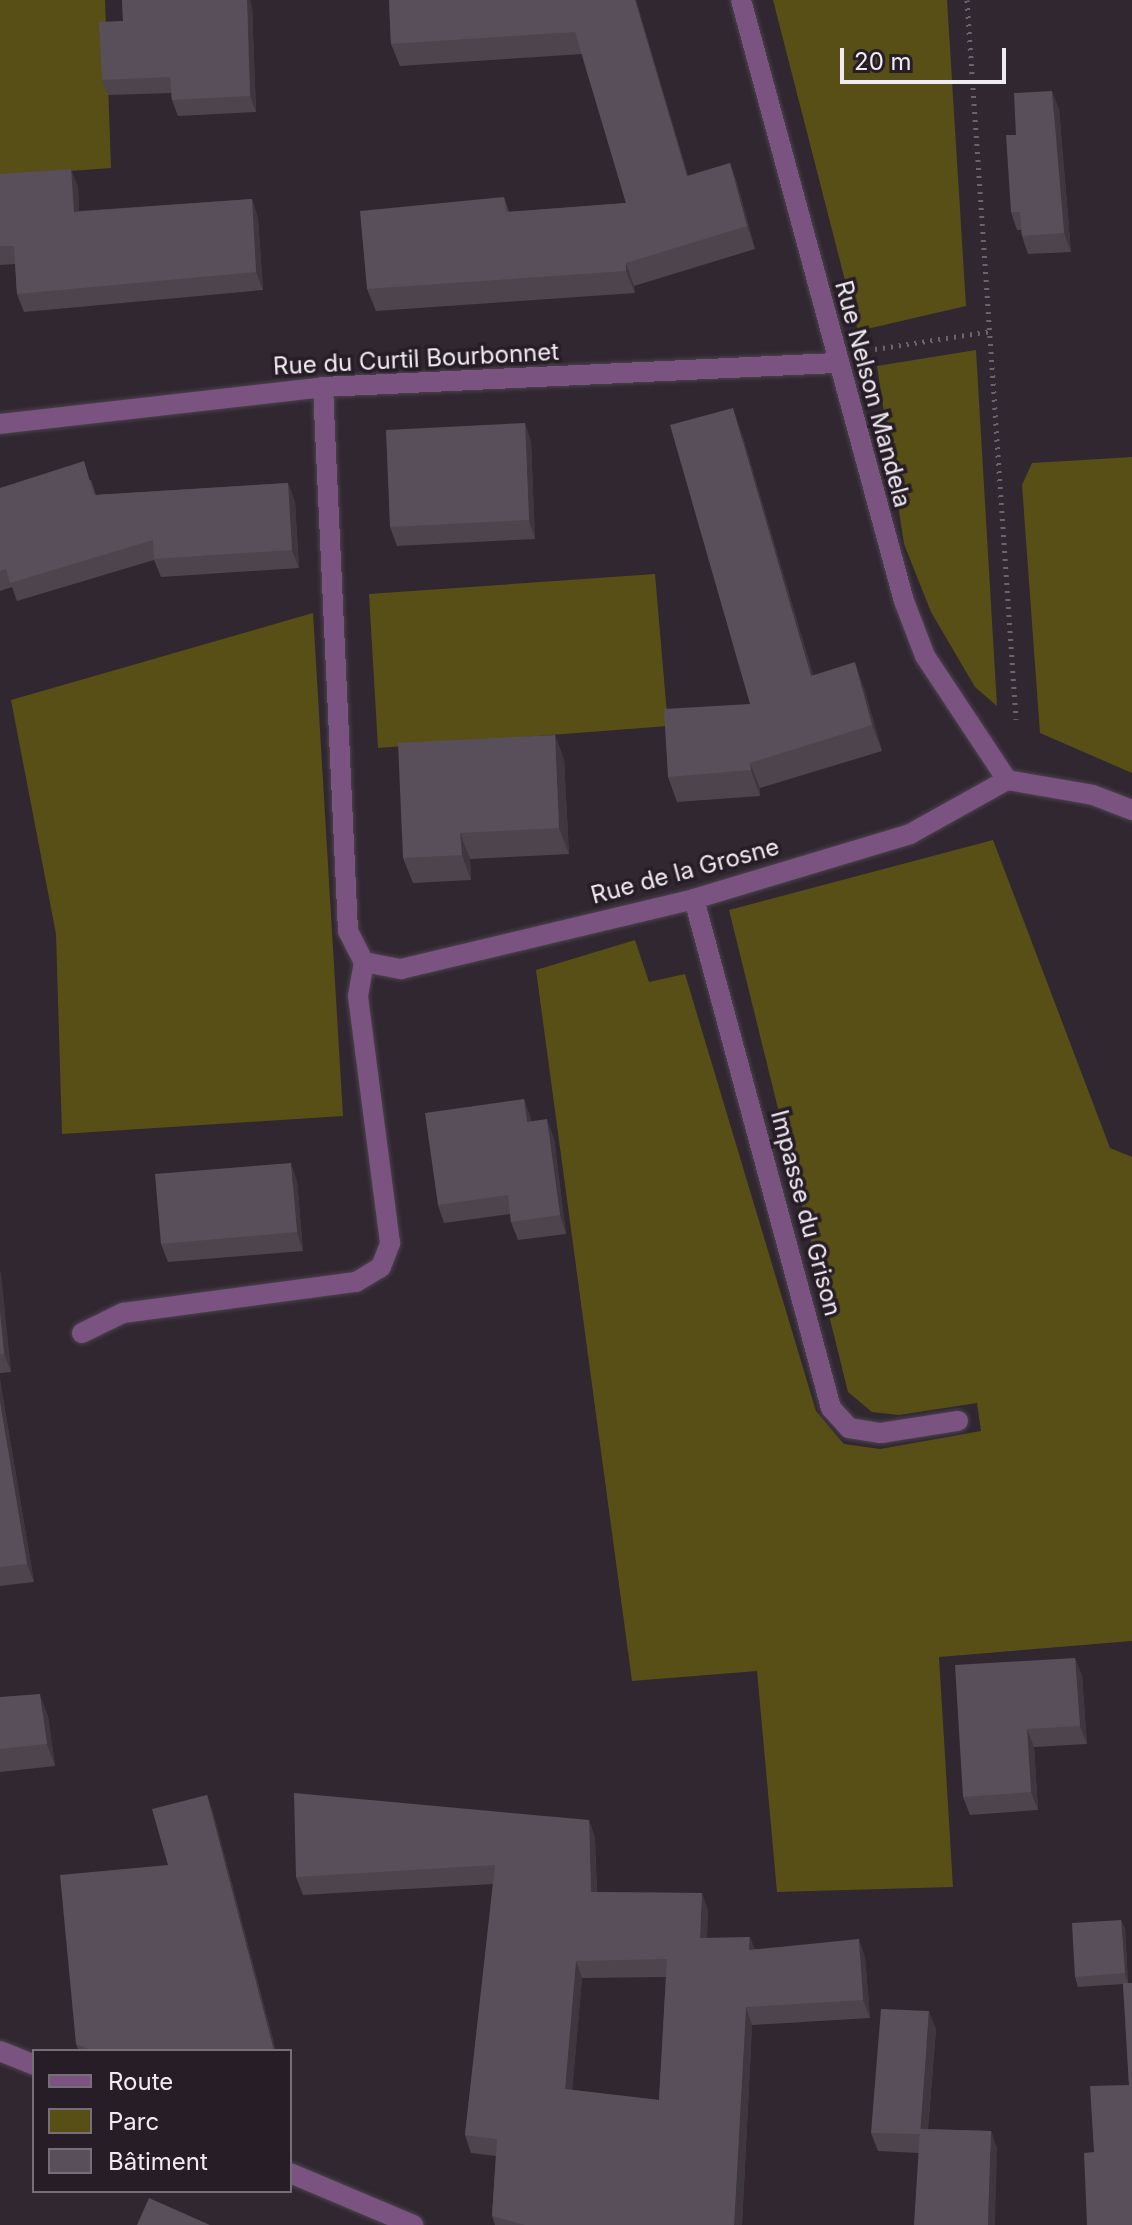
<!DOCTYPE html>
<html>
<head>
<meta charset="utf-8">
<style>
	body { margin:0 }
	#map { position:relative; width:1132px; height:2225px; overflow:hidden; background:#302731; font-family:Inter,sans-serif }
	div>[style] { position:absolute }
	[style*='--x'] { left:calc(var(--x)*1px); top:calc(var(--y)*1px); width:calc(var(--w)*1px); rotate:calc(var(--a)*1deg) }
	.green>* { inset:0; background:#584f17 }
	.path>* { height:5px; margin-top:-2.5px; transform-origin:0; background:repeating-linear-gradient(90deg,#6c646d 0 2px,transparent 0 8px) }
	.roads { filter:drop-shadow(0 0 2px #4b424c) drop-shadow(0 0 2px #4b424c) }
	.minor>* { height:20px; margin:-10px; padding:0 10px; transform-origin:10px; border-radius:10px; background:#7a5380 }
	.wall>* { inset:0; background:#4d444d }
	.shaded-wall>* { inset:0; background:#3e373f }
	.building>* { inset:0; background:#594f5a }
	span { translate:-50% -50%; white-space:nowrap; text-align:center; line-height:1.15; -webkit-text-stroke:7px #261d27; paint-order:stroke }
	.street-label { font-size:24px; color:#f0eaf1 }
	.legend { position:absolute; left:32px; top:2049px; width:260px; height:144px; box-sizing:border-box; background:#261d27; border:2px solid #776f78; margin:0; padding:10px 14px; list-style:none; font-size:24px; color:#f0eaf1 }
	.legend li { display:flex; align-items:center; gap:16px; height:40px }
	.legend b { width:40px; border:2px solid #776f78 }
	.scale { position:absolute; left:840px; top:48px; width:166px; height:36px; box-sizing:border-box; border:4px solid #f0eaf1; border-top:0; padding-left:10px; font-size:24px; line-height:28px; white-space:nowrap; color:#f0eaf1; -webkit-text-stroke:6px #261d27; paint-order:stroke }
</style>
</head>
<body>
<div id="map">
	<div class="green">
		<div style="clip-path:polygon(0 0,105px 0,111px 168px,0 176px)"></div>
		<div style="clip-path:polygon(773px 0,947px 0,966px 306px,858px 331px)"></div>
		<div style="clip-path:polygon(976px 350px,997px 706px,975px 687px,931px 612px,904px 544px,877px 366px)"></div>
		<div style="clip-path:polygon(1132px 457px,1132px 773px,1040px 733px,1022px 485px,1032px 463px)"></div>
		<div style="clip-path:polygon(655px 574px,668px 726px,378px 748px,369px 594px)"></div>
		<div style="clip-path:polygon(313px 613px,343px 1116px,62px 1134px,56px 934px,11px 700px)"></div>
		<div style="clip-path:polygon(993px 840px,1110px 1148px,1132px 1157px,1132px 1641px,939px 1657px,953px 1887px,777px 1892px,757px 1671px,632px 1681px,536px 970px,635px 940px,649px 982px,685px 974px,816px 1411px,844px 1444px,880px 1449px,981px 1431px,977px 1403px,899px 1415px,872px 1412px,848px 1392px,729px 910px)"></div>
	</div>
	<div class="path">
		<div style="--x:967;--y:0;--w:721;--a:86.1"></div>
		<div style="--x:875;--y:349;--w:117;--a:-8.8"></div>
	</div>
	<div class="roads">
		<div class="minor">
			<div style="--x:741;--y:0;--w:623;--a:74.83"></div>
			<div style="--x:904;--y:601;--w:59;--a:69.1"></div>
			<div style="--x:925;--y:656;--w:149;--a:56.5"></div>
			<div style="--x:323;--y:387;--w:545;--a:87.37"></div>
			<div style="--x:348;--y:931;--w:35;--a:63"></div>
			<div style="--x:364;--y:962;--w:38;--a:11"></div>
			<div style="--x:401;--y:969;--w:301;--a:-13.4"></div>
			<div style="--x:694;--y:899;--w:226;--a:-16.7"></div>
			<div style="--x:910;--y:834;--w:111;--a:-29.1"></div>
			<div style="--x:0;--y:424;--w:325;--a:-6.5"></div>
			<div style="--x:323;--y:387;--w:514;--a:-2.68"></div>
			<div style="--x:1007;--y:780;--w:87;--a:9.9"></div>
			<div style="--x:1093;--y:795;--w:42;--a:21"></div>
			<div style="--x:694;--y:899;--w:527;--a:74.94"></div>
			<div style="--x:831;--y:1408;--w:27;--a:48"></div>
			<div style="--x:849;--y:1428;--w:32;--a:9"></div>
			<div style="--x:881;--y:1433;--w:78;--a:-8.9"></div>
			<div style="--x:82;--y:1333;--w:46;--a:-26"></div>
			<div style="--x:123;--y:1313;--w:235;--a:-7.6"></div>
			<div style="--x:356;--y:1282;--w:29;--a:-31"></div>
			<div style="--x:381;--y:1267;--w:26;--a:-69"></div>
			<div style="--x:390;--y:1243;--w:249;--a:-97.4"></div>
			<div style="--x:358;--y:996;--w:35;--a:-80"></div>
			<div style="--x:0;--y:2051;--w:37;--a:22"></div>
			<div style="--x:290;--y:2173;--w:134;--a:22.9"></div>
		</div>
	</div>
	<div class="wall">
		<div style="clip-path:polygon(122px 0,250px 0,252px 6px,256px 112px,178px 116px,172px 100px,171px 93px,108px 95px,102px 80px,123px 21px)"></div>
		<div style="clip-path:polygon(389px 0,636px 0,688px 176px,730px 163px,738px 186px,755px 249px,634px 286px,635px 293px,376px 311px,367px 289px,504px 197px,509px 212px,626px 203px,582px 54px,400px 66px,391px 44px)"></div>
		<div style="clip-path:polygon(1059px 109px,1071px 252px,1028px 254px,1022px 236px,1021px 230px,1017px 230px,1011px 212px,1016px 135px)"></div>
		<div style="clip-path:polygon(71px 169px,78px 188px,79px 211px,252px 199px,258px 218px,263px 290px,24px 312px,17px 294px,15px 264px,0 265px,0 174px)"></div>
		<div style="clip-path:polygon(525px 423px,531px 442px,535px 539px,397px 546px,390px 527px)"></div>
		<div style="clip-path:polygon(742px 434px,813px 675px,864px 688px,882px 751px,760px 788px,760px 796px,677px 802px,668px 777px,750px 704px)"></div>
		<div style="clip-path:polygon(91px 480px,96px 495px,288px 483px,295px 502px,299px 568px,161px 577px,154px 560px,17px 601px,12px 587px,0 591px,0 488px)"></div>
		<div style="clip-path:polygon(555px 735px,564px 760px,569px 854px,470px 859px,471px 880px,413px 883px,403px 858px)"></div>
		<div style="clip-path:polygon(524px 1099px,531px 1121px,554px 1138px,566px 1234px,518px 1240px,511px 1222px,510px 1214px,444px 1223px,438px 1205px)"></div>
		<div style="clip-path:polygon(297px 1181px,303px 1251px,168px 1262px,161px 1244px)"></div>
		<div style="clip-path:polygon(0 1271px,11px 1372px,0 1373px)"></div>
		<div style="clip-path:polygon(0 1380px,34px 1582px,0 1586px)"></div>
		<div style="clip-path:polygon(1075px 1658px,1082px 1676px,1087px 1744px,1034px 1747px,1038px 1810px,970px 1815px,963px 1797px)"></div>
		<div style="clip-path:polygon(0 1697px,48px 1716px,55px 1766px,0 1772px)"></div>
		<div style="clip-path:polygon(207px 1795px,213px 1812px,276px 2051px,79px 2051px,76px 2044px,168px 1865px)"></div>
		<div style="clip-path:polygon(evenodd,589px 1820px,595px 1838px,597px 1892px,702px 1893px,708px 1911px,707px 1938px,755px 1949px,865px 1957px,870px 2018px,752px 2025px,742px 2225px,495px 2225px,492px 2216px,496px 2156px,471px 2153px,465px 2135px,493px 1884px,303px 1895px,296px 1877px,589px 1820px,666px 1977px,659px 2100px,572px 2090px,582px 1978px,666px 1977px)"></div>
		<div style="clip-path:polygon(1121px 1920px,1125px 1929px,1128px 1983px,1132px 2225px,1094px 2152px,1129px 2085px,1123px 1984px,1078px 1987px,1075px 1977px)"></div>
		<div style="clip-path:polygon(936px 2029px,928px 2129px,991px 2131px,997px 2149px,919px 2153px,878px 2151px,871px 2133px)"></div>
	</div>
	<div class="shaded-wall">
		<div style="clip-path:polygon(247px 0,250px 0,252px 6px,256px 112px,250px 96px)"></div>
		<div style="clip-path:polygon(635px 0,636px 0,695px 199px,687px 176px)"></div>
		<div style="clip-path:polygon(1052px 91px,1059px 109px,1071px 252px,1064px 233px)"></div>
		<div style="clip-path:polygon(730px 163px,738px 186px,755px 249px,747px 226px)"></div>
		<div style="clip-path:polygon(71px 169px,78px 188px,80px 230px,74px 212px)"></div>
		<div style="clip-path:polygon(252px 199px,258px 218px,263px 290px,256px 272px)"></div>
		<div style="clip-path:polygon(626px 263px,634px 286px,635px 293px,626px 271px)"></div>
		<div style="clip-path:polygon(733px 408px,742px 434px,821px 701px,811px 676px)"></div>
		<div style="clip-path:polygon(525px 423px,531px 442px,535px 539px,529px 520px)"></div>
		<div style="clip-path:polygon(288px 483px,295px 502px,299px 568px,292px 550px)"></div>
		<div style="clip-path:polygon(855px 662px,864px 688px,882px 751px,872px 725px)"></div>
		<div style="clip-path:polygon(555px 735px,564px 760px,569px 854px,559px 828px)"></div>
		<div style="clip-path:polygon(750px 763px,760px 788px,760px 796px,751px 770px)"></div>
		<div style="clip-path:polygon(460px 833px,470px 859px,471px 880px,462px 855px)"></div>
		<div style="clip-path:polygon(524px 1099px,531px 1118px,533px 1140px,527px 1122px)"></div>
		<div style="clip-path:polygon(547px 1119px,554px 1138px,566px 1234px,560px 1215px)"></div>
		<div style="clip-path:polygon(291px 1163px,297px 1181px,303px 1251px,297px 1232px)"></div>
		<div style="clip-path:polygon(0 1271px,1px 1273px,11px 1372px,4px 1354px,0 1312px)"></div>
		<div style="clip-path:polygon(0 1380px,34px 1582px,27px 1564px,0 1402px)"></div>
		<div style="clip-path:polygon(1075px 1658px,1082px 1676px,1087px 1744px,1080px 1726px)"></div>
		<div style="clip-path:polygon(40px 1694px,48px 1716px,55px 1766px,47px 1744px)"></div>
		<div style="clip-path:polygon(1027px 1729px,1034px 1747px,1038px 1810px,1031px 1792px)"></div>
		<div style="clip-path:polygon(207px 1795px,213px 1812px,276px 2051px,274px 2051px)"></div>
		<div style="clip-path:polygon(589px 1820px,595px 1838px,597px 1910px,591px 1892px)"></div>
		<div style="clip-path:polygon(702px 1893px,708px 1911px,706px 1956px,700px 1938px)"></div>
		<div style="clip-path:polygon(1121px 1920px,1125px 1929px,1128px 1983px,1125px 1973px)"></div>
		<div style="clip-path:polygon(750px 1937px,757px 1954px,749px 1950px)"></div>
		<div style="clip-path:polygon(859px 1939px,865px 1957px,870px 2018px,863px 2000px)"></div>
		<div style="clip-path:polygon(576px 1961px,582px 1978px,571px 2106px,565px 2089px)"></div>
		<div style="clip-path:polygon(746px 2007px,752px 2025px,742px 2225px,734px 2225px)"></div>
		<div style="clip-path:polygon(929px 2011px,936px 2029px,926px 2153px,920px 2134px)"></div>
		<div style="clip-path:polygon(991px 2131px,997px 2149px,995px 2225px,988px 2225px)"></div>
	</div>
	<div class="building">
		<div style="clip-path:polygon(122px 0,247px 0,250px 96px,172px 100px,170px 77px,102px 80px,99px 22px,123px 21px)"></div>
		<div style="clip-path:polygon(389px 0,635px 0,687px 176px,730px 163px,747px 226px,626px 263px,626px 271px,367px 289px,360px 211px,504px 197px,506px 212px,626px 203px,575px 32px,391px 44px)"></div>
		<div style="clip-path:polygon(1052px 91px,1064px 233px,1022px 236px,1020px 212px,1011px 212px,1006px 135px,1016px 135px,1014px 93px)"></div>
		<div style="clip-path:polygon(71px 169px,74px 212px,252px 199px,256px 272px,17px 294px,14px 246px,0 246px,0 174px)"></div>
		<div style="clip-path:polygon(733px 408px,811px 676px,855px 662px,872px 725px,750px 763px,751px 770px,668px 777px,664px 709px,750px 704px,670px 425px)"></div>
		<div style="clip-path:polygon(525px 423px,529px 520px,390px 527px,386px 430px)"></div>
		<div style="clip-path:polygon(84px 461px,94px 495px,288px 483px,292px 550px,154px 559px,153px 540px,10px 583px,6px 569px,0 571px,0 488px)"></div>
		<div style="clip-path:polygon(555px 735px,559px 828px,460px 833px,462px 855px,403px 858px,398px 743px)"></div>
		<div style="clip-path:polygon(524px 1099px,527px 1122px,547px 1119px,560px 1215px,511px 1222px,508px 1195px,438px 1205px,425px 1113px)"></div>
		<div style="clip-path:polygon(291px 1163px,297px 1232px,161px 1244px,155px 1174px)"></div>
		<div style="clip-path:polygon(0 1312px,4px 1354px,0 1354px)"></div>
		<div style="clip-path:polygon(0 1402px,27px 1564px,0 1567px)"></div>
		<div style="clip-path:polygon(1075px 1658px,1080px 1726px,1027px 1729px,1031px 1792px,963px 1797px,955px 1665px)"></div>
		<div style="clip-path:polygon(40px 1694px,47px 1744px,0 1749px,0 1697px)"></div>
		<div style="clip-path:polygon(evenodd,294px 1793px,589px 1820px,591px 1892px,702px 1893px,700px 1938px,750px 1937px,749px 1950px,859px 1939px,863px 2000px,746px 2007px,734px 2225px,525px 2225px,492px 2216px,497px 2139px,465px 2135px,495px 1865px,296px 1877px,294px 1793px,667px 1959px,659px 2100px,565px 2089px,576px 1961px,667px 1959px)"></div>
		<div style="clip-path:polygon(207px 1795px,274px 2051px,93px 2051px,76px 2044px,60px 1875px,168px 1865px,152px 1809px)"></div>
		<div style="clip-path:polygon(1121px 1920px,1125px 1973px,1075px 1977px,1072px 1923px)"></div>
		<div style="clip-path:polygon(1123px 1983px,1132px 1983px,1132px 2225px,1087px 2225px,1084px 2153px,1094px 2152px,1090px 2086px,1129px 2085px)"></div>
		<div style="clip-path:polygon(881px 2009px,929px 2011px,920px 2134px,871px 2133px)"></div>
		<div style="clip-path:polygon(920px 2129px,991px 2131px,988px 2225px,914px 2225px)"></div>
		<div style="clip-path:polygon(149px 2198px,210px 2225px,137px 2225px)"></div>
	</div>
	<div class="street-label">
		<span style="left:416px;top:359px;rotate:-3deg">Rue du Curtil Bourbonnet</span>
		<span style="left:873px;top:394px;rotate:75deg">Rue Nelson Mandela</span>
		<span style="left:685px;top:871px;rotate:-15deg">Rue de la Grosne</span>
		<span style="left:806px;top:1213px;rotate:75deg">Impasse du Grison</span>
	</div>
	<ul class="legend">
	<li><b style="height:10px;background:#7a5380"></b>Route</li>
	<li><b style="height:22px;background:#584f17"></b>Parc</li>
	<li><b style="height:22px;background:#594f5a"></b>Bâtiment</li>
	</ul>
	<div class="scale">20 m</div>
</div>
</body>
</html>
